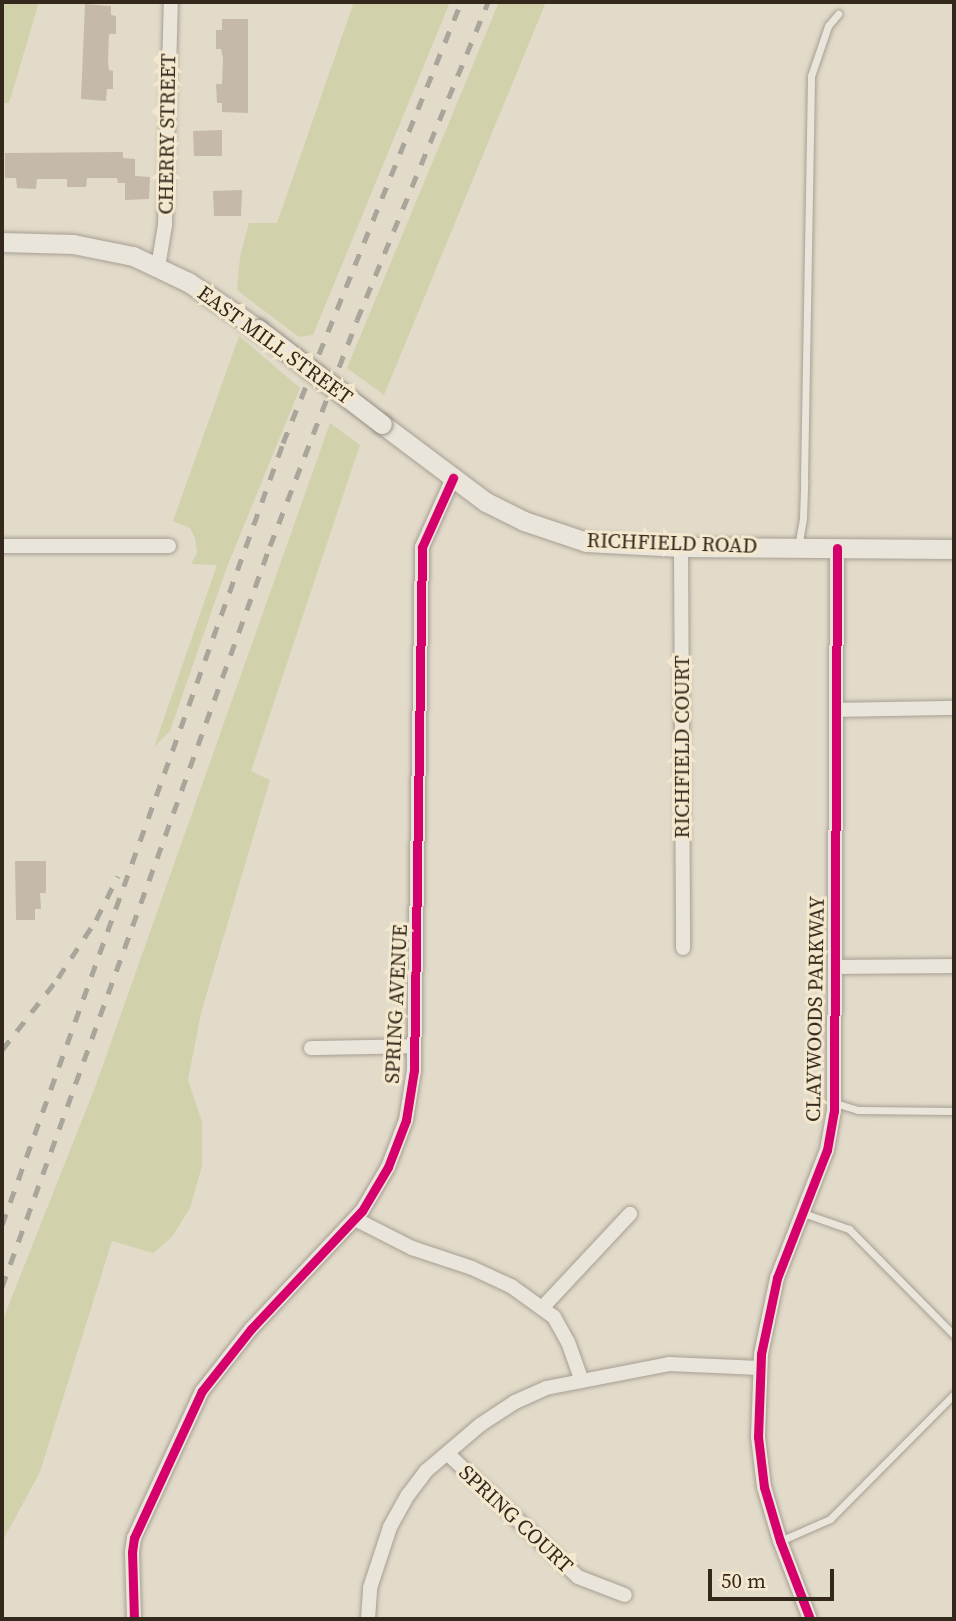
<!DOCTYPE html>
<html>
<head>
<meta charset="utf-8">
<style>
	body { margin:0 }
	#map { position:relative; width:956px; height:1621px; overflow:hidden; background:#e2dbca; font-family:"Source Serif 4",serif }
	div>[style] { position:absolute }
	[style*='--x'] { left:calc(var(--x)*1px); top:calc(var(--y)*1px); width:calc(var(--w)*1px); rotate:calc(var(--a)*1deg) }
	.green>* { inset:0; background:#d1d1ac }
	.building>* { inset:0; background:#c5b9aa }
	.roads { filter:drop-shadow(0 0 2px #a79f93) drop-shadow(0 0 2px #a79f93) }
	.lane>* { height:7px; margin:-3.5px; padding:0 3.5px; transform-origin:3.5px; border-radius:3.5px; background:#eae5da }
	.street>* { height:14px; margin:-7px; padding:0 7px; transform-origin:7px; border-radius:7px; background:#eae5da }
	.secondary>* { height:19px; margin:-9.5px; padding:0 9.5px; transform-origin:9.5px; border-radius:9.5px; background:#eae5da }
	.rail>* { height:5px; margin-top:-2.5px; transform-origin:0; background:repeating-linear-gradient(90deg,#a9a59b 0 12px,transparent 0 24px) }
	.bridges { filter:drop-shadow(0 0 2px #968f83) drop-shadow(0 0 2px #968f83) }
	.secondary-bridge>* { height:19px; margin:-9.5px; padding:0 9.5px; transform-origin:9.5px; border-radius:9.5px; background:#eae5da }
	.cycleway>* { height:9px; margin:-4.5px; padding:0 4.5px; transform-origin:4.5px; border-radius:4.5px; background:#d6006c }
	span { translate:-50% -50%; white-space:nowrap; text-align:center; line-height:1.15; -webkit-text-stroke:6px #f4e9ce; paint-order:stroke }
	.street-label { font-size:21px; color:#34281c }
	.frame { position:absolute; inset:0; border:4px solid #34281c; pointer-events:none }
	.scale { position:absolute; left:708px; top:1569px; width:126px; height:32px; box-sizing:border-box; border:4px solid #34281c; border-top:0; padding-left:9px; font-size:21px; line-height:24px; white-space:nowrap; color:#34281c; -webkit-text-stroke:5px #f4e9ce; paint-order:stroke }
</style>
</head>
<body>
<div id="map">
	<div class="green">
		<div style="clip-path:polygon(2px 2px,39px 2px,9px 103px,2px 103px)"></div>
		<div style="clip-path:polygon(354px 2px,450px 2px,313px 335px,299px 337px,237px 290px,240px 257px,249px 223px,277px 223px)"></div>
		<div style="clip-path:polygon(499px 2px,546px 2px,384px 395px,347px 368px)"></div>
		<div style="clip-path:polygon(239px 336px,300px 388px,227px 567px,170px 731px,154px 747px,217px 565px,191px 564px,197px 553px,195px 538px,190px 528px,173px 521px)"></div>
		<div style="clip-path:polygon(330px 423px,360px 445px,251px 771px,270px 780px,201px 1013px,188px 1080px,202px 1122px,202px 1166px,190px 1208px,172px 1237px,153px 1253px,112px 1241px,40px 1472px,2px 1542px,2px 1322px,97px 1082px)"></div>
	</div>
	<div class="building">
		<div style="clip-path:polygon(85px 4px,111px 6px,111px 15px,116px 16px,116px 34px,109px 34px,108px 61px,109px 70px,113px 71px,113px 89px,107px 89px,106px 101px,81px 99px)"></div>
		<div style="clip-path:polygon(222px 19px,248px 19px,248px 113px,222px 112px,222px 103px,217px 103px,216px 84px,222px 84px,223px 58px,221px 49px,216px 49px,216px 30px,222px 30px)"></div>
		<div style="clip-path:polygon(222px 130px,222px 156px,194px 156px,193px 131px)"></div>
		<div style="clip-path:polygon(123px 152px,123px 158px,135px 159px,135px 176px,150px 177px,149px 199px,125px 200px,125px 183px,118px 183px,117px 178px,87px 178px,86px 187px,67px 187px,67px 179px,37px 179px,36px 189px,17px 188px,16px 178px,5px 178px,5px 153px)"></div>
		<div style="clip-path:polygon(242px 190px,241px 216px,214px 216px,213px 191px)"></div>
		<div style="clip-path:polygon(15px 861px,46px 861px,46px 893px,40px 893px,41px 909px,35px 909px,35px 920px,16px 920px)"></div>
	</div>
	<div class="roads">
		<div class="lane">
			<div style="--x:798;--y:547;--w:29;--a:-80"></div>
			<div style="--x:803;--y:518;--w:38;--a:-88"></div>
			<div style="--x:804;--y:480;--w:404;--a:-89"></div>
			<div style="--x:811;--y:76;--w:53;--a:-71.2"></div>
			<div style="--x:828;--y:26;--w:16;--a:-50"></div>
			<div style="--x:835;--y:1103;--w:24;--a:17"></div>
			<div style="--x:858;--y:1110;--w:96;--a:0.6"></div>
			<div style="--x:803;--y:1213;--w:49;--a:19.2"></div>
			<div style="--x:849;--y:1229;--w:149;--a:45.3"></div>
			<div style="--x:780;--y:1541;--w:55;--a:-23.7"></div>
			<div style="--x:830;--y:1519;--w:176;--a:-45.2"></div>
		</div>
		<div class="street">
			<div style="--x:158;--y:267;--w:43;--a:-80.5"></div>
			<div style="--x:165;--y:225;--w:223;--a:-88.5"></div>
			<div style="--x:2;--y:546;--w:167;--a:0"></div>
			<div style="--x:681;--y:547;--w:401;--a:89.7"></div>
			<div style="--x:837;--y:710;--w:117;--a:-1"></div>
			<div style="--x:835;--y:967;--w:119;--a:-0.5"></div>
			<div style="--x:311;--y:1048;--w:103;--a:-1.1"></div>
			<div style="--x:355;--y:1219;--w:64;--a:27"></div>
			<div style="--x:412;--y:1248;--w:63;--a:18.4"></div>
			<div style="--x:472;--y:1268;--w:43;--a:24.8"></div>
			<div style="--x:511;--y:1286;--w:53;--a:35.8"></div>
			<div style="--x:554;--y:1317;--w:29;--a:61"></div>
			<div style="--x:568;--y:1342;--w:41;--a:70.3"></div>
			<div style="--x:542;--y:1308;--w:129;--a:-46.9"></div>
			<div style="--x:448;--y:1454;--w:179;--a:43.4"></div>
			<div style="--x:578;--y:1577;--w:50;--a:21"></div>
			<div style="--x:134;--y:1619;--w:67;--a:-91.7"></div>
			<div style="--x:132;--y:1552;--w:14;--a:-82"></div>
			<div style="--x:134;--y:1538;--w:162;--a:-65.2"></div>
			<div style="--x:202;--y:1391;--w:79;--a:-51.7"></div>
			<div style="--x:251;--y:1329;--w:162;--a:-46.8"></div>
			<div style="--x:362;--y:1211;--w:51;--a:-59.4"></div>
			<div style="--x:388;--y:1167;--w:50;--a:-69"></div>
			<div style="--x:406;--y:1120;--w:51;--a:-80.9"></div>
			<div style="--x:414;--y:1070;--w:523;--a:-89.12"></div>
			<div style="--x:422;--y:547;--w:76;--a:-65.8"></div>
			<div style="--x:368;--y:1619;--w:31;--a:-86"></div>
			<div style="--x:370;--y:1588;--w:64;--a:-71.8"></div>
			<div style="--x:390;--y:1527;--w:37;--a:-61"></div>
			<div style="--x:408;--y:1495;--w:30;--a:-53"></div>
			<div style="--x:426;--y:1471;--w:71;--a:-40.4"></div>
			<div style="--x:480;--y:1425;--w:42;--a:-33.3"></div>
			<div style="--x:515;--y:1402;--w:34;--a:-24"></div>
			<div style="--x:546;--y:1388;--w:125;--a:-11"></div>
			<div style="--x:669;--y:1364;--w:91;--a:2.5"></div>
			<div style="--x:810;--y:1619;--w:84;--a:-111"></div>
			<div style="--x:780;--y:1541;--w:56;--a:-106.5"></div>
			<div style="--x:764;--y:1487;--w:50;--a:-96.8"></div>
			<div style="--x:758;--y:1437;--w:83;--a:-87.9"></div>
			<div style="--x:761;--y:1354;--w:78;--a:-78.1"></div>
			<div style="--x:777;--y:1278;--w:137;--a:-68.7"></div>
			<div style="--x:827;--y:1150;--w:40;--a:-80"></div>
			<div style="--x:834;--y:1111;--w:563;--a:-89.69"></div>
		</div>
		<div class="secondary">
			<div style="--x:2;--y:242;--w:71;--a:1.6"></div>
			<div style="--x:73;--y:244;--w:61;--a:11.3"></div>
			<div style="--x:133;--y:256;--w:61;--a:25.3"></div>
			<div style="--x:188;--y:282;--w:84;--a:33.9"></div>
			<div style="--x:382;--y:424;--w:130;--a:36.9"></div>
			<div style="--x:486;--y:502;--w:42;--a:26.6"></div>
			<div style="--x:524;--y:521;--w:65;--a:18.7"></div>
			<div style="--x:586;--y:542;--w:95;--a:3"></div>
			<div style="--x:681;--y:547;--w:273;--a:0.4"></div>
		</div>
	</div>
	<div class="rail">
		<div style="--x:2;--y:1050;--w:91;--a:-52.1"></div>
		<div style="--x:58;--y:978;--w:69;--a:-56.8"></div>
		<div style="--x:96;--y:920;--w:49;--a:-63.4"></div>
		<div style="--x:2;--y:1225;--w:831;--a:-70.23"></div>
		<div style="--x:283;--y:443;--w:476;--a:-68"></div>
		<div style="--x:2;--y:1287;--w:788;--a:-70.12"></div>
		<div style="--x:270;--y:546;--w:242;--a:-68.9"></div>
		<div style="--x:357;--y:320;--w:344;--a:-67.6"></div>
	</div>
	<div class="bridges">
		<div class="secondary-bridge">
			<div style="--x:258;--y:329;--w:156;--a:37.5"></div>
		</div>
	</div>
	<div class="cycleway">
		<div style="--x:134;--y:1619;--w:67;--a:-91.7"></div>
		<div style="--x:132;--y:1552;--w:14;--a:-82"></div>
		<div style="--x:134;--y:1538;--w:162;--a:-65.2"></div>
		<div style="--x:202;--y:1391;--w:79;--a:-51.7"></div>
		<div style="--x:251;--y:1329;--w:162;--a:-46.8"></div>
		<div style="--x:362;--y:1211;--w:51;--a:-59.4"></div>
		<div style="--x:388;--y:1167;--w:50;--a:-69"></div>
		<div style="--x:406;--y:1120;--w:51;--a:-80.9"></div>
		<div style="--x:414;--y:1070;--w:523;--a:-89.12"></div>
		<div style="--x:422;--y:547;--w:76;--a:-65.8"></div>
		<div style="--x:810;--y:1619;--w:84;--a:-111"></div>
		<div style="--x:780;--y:1541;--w:56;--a:-106.5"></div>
		<div style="--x:764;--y:1487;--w:50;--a:-96.8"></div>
		<div style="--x:758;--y:1437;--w:83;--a:-87.9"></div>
		<div style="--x:761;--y:1354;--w:78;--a:-78.1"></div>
		<div style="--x:777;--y:1278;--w:137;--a:-68.7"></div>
		<div style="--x:827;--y:1150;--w:40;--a:-80"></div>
		<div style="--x:834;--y:1111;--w:563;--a:-89.69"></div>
	</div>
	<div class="street-label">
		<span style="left:167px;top:134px;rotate:-89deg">CHERRY STREET</span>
		<span style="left:275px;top:345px;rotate:36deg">EAST MILL STREET</span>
		<span style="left:672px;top:543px;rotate:2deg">RICHFIELD ROAD</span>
		<span style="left:682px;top:747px;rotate:-90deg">RICHFIELD COURT</span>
		<span style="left:396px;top:1004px;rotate:-87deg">SPRING AVENUE</span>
		<span style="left:815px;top:1009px;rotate:-89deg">CLAYWOODS PARKWAY</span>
		<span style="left:516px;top:1519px;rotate:43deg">SPRING COURT</span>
	</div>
	<div class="frame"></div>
	<div class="scale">50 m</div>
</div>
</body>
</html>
